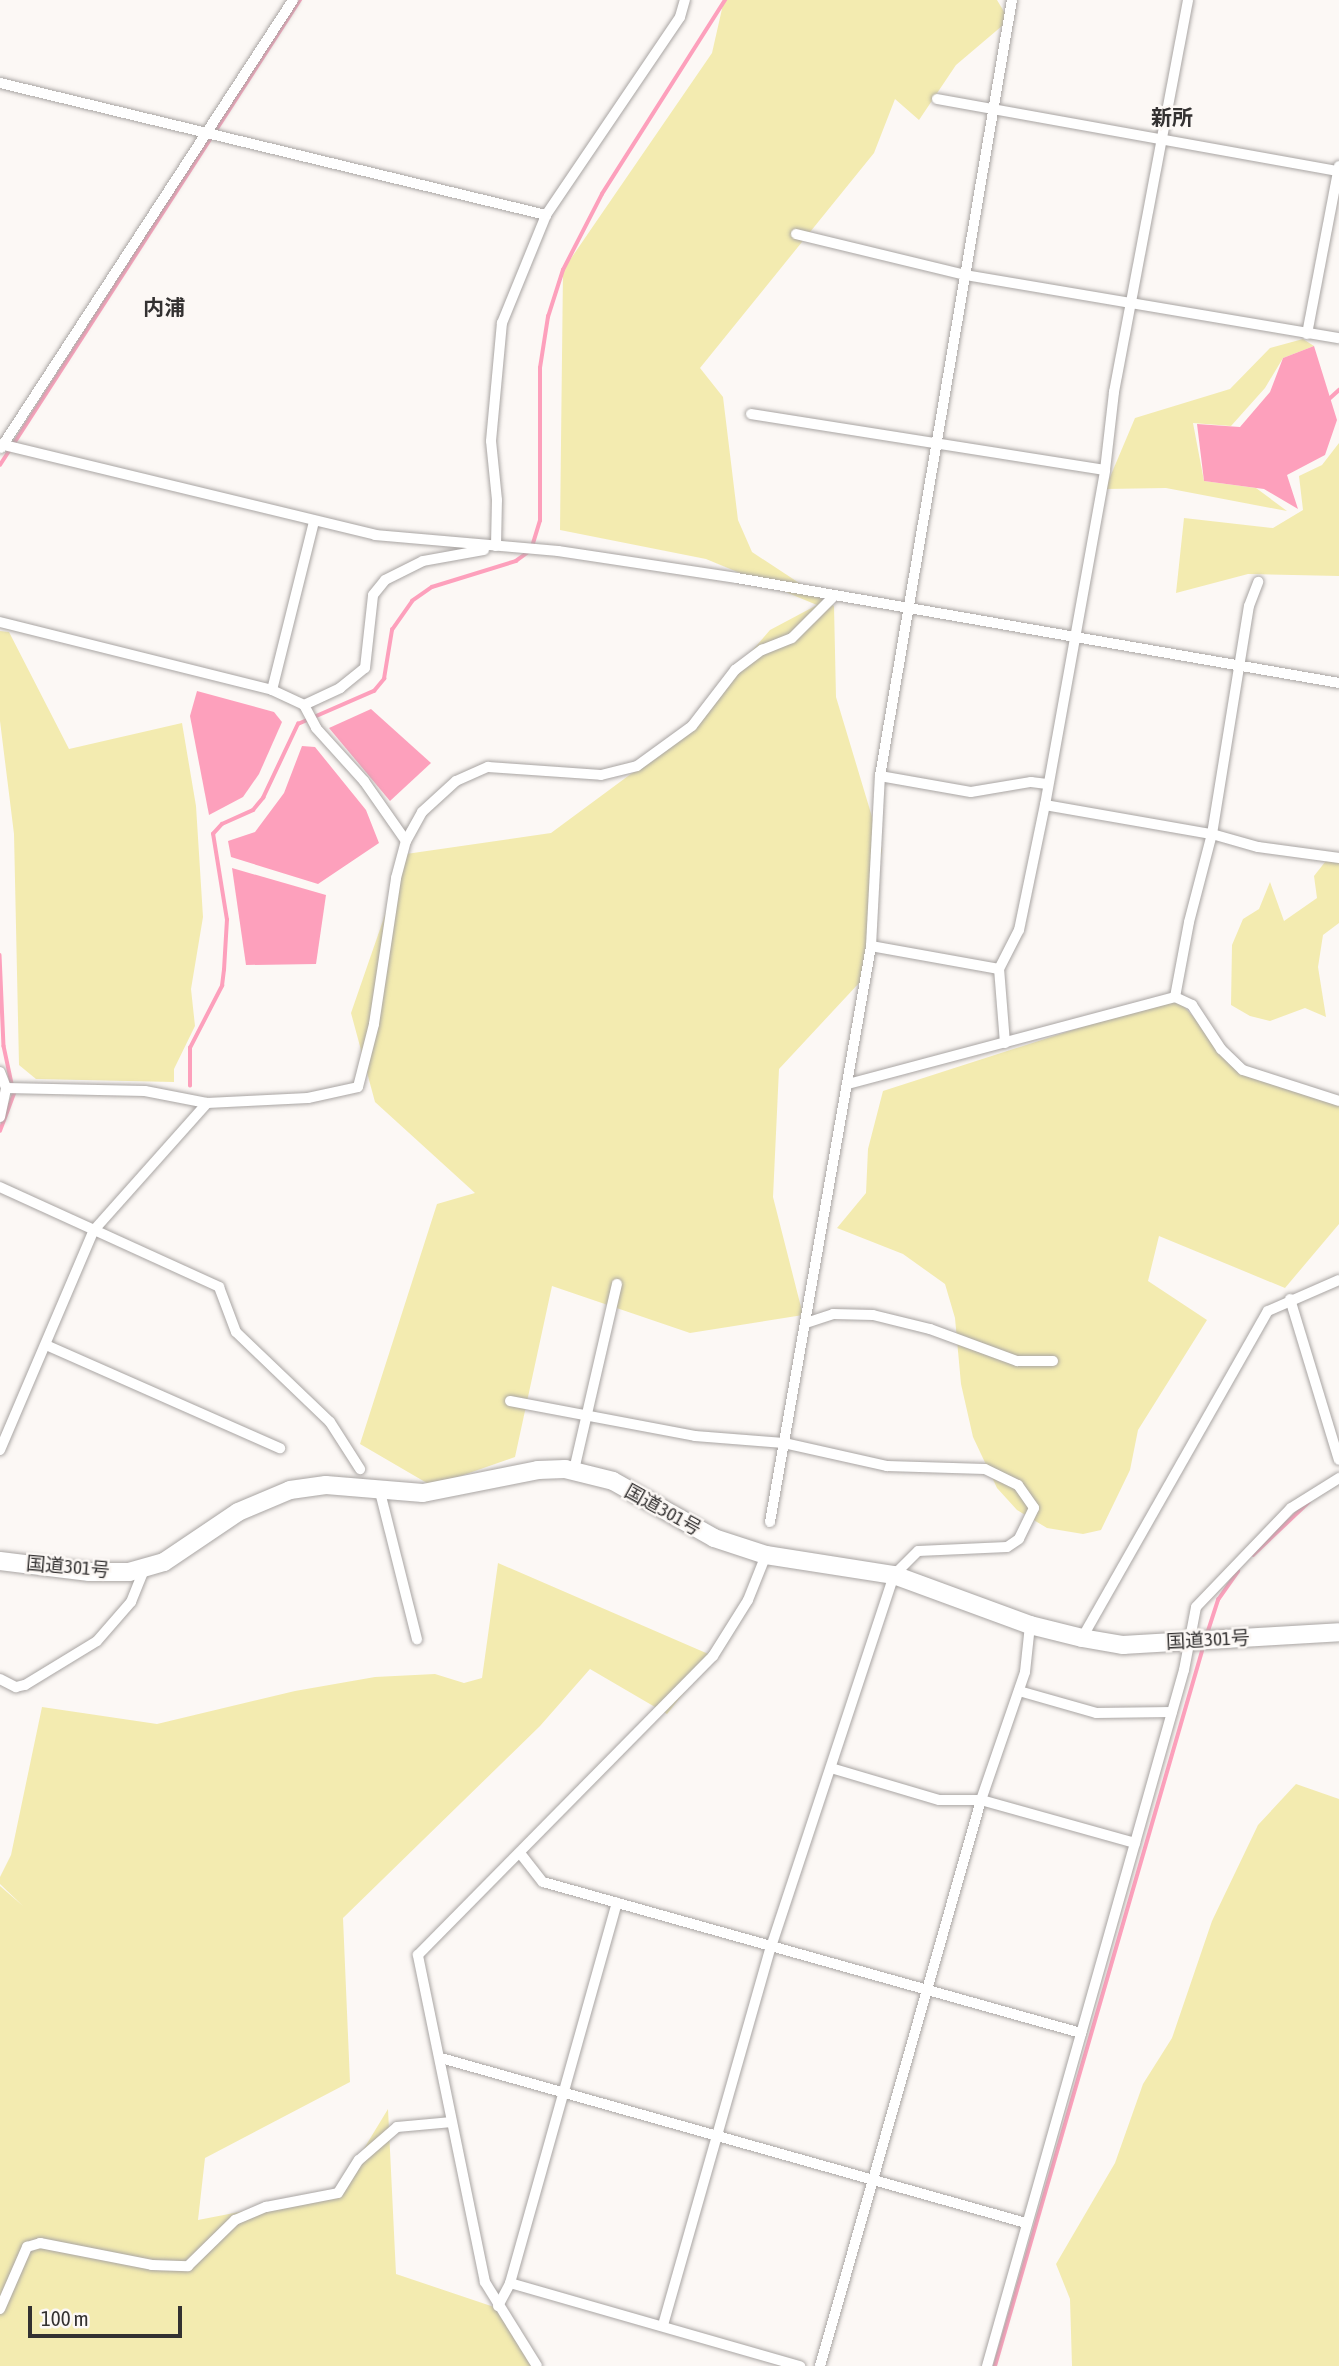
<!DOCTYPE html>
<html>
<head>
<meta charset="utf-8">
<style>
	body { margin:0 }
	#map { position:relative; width:1339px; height:2366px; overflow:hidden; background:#fcf8f5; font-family:"Asap Condensed","Noto Sans JP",sans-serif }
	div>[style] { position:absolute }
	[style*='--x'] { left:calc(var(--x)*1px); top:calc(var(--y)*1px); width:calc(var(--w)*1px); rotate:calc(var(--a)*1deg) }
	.green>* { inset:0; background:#f3ebb0 }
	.water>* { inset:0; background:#fda0bc }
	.stream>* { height:3.5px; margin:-1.75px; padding:0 1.75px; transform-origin:1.75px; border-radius:1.75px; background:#fda0bc }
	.roads { filter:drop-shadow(0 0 2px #a9a5a3) drop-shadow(0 0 2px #a9a5a3) }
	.minor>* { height:10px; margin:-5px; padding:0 5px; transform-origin:5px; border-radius:5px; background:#fff }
	.trunk>* { height:18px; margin:-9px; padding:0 9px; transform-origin:9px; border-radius:9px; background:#fff }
	span { translate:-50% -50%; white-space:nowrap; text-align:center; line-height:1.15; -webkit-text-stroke:5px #fcf8f5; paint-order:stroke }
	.street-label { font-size:19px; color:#333131 }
	.neighbourhood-label { font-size:21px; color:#333131; font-weight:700 }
	.scale { position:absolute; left:28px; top:2306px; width:154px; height:32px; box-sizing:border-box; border:4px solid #333131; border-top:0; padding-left:9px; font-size:21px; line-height:24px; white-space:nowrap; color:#333131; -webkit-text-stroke:5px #fcf8f5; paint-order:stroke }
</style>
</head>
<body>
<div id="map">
	<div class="green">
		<div style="clip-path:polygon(724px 0,997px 0,1009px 20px,956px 65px,919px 120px,895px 99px,874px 153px,700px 368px,723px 397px,738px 520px,752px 552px,834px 606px,836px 697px,882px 850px,860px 982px,779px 1069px,773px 1197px,803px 1315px,690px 1333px,552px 1286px,515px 1457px,432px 1486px,360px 1444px,437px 1204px,475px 1193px,375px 1102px,351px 1013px,406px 854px,551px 833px,670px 745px,770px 630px,817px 605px,706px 559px,560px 530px,563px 270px,712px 53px)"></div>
		<div style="clip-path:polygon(1303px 339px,1314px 346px,1283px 358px,1265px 388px,1231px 426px,1193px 423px,1204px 481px,1256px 488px,1287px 511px,1166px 488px,1105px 489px,1135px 418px,1230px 389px,1270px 348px)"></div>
		<div style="clip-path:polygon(1339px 443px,1339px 576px,1248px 574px,1176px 593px,1184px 518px,1273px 528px,1303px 510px,1299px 476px,1322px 465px)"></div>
		<div style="clip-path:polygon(0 631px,9px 632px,69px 749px,182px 723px,196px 806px,203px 917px,191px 989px,195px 1026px,174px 1069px,174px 1082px,36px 1079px,19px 1065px,14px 834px,0 721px)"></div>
		<div style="clip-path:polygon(1329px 857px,1339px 859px,1339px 923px,1323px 935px,1318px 967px,1326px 1017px,1305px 1008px,1270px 1021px,1250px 1016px,1231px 1005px,1232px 945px,1243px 919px,1259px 909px,1270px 882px,1284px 921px,1317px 898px,1314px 876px)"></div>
		<div style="clip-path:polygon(1175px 997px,1243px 1070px,1339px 1099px,1339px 1224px,1285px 1288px,1159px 1236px,1148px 1281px,1207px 1320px,1138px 1430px,1130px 1470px,1101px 1530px,1083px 1534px,1047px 1528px,1017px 1510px,997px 1488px,973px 1437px,961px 1384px,955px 1318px,945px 1284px,903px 1254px,837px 1228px,866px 1193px,868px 1149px,883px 1091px)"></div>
		<div style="clip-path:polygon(498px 1563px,713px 1656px,667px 1714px,590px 1669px,540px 1726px,343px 1918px,350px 2082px,205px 2158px,198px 2220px,337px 2193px,388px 2109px,396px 2274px,503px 2310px,533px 2366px,0 2366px,0 1886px,23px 1906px,0 1884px,0 1877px,11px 1855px,42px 1707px,157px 1724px,295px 1691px,375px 1677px,435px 1674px,464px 1683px,482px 1678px)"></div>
		<div style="clip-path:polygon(1296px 1784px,1339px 1799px,1339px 2366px,1072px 2366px,1070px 2299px,1056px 2264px,1115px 2163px,1143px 2084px,1172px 2038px,1212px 1921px,1258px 1825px)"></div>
	</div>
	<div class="water">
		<div style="clip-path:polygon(1314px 346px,1337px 420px,1325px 455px,1287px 475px,1298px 509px,1264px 489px,1204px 481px,1197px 424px,1240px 427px,1270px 392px,1283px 358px)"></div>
		<div style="clip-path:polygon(197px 691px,274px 712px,282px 722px,259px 774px,243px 797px,209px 815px,190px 716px)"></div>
		<div style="clip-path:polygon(371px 709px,431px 763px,390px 801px,329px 728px)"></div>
		<div style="clip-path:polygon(302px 746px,315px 747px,366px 810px,379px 843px,318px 884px,231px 857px,228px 841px,255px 832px,284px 793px)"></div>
		<div style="clip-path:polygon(232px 868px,326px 895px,316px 964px,246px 965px)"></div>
	</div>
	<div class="stream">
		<div style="--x:1328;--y:400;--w:15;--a:-42"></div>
		<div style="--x:0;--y:465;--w:553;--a:-57.17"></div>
		<div style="--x:0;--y:955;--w:91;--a:87.5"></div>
		<div style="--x:4;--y:1046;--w:39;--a:78"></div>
		<div style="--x:190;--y:1086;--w:38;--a:-90"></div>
		<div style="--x:190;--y:1048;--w:70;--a:-62.7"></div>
		<div style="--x:222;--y:986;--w:16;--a:-83"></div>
		<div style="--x:224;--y:970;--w:50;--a:-86.6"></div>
		<div style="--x:227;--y:920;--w:87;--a:-99.2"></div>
		<div style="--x:213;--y:834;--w:13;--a:-48"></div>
		<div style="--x:222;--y:824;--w:34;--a:-24"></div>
		<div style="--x:253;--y:810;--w:16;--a:-50"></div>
		<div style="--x:263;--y:798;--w:82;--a:-64.7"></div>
		<div style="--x:298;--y:724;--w:83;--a:-23.5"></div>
		<div style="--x:374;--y:691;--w:16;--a:-50"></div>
		<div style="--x:384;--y:679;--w:50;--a:-80.7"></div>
		<div style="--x:392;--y:630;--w:35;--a:-55"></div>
		<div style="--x:412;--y:601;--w:24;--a:-35"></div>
		<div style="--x:432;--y:587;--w:88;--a:-17.2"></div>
		<div style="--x:516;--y:561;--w:19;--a:-36"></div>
		<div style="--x:531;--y:550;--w:30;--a:-73"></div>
		<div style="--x:540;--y:521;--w:153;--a:-90"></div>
		<div style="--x:540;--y:368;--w:52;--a:-81.1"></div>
		<div style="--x:548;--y:317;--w:49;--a:-72.3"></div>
		<div style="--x:563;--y:270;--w:85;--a:-62.8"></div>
		<div style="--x:602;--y:194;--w:230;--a:-57.6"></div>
		<div style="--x:0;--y:1131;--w:43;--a:-69.4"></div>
		<div style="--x:1253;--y:1555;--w:76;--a:-43.4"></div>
		<div style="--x:1208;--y:1631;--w:33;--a:-72"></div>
		<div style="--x:1218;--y:1600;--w:35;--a:-55"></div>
		<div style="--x:995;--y:2366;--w:744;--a:-73.85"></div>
	</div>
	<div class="roads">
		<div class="minor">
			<div style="--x:0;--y:83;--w:562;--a:13.59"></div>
			<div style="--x:937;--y:99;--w:408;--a:10.2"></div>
			<div style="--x:796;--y:234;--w:174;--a:13.6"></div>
			<div style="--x:965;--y:275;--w:379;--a:9.6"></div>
			<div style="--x:1307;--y:334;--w:171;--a:-79.2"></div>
			<div style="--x:751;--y:414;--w:358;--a:9"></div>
			<div style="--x:0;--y:444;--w:386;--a:13.6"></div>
			<div style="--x:375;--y:535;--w:184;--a:5"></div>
			<div style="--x:558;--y:551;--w:181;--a:8.6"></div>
			<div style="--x:737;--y:578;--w:611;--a:9.89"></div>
			<div style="--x:1;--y:448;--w:535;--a:-56.9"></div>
			<div style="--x:496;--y:546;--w:46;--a:-88.8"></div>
			<div style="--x:497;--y:500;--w:59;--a:-95.8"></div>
			<div style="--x:491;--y:441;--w:119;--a:-84.7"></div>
			<div style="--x:502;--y:323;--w:117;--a:-67.8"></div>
			<div style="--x:546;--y:215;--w:239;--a:-55.9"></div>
			<div style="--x:680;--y:17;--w:18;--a:-74"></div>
			<div style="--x:0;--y:622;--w:280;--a:14"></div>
			<div style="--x:272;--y:690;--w:35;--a:25"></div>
			<div style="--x:304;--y:705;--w:26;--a:62"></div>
			<div style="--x:316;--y:728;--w:72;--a:47.8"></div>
			<div style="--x:364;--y:781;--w:73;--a:55"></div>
			<div style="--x:272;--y:690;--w:173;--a:-76"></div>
			<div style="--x:304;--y:705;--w:40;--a:-25"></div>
			<div style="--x:340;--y:688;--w:32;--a:-39"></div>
			<div style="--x:365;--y:668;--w:73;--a:-83.7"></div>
			<div style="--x:373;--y:595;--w:19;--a:-51"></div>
			<div style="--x:385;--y:580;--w:42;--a:-26.6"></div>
			<div style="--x:423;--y:561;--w:62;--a:-10.2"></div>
			<div style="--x:880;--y:776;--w:92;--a:10"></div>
			<div style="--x:971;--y:792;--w:61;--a:-9.5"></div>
			<div style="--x:1031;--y:782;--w:16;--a:7"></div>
			<div style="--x:1045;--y:805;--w:169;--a:9.9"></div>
			<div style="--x:1212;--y:834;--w:48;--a:15.8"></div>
			<div style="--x:1258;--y:847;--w:82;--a:7.7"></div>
			<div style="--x:871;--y:946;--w:130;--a:10.2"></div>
			<div style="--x:1175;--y:997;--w:76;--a:-79.4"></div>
			<div style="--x:1189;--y:922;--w:91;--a:-75.4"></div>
			<div style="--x:1212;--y:834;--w:231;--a:-80.8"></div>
			<div style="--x:1249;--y:606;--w:26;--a:-69"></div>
			<div style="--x:1005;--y:1043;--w:74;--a:-94.6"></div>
			<div style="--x:999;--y:969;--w:44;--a:-62.9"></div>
			<div style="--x:1019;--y:930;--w:128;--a:-78.3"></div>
			<div style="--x:1045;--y:805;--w:340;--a:-79.8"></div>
			<div style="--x:1105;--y:470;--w:79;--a:-83.4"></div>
			<div style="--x:1114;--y:392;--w:399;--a:-79.3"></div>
			<div style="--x:0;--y:1072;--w:17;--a:69"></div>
			<div style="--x:848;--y:1084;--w:338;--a:-14.9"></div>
			<div style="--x:1175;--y:997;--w:19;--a:25"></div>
			<div style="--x:1192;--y:1005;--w:53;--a:56.6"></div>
			<div style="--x:1221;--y:1049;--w:30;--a:44"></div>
			<div style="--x:1243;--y:1070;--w:101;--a:17.9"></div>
			<div style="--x:0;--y:1117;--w:30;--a:-78"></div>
			<div style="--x:6;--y:1088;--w:139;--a:1.2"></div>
			<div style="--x:145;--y:1091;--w:63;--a:11"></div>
			<div style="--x:207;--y:1103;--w:101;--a:-2.8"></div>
			<div style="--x:308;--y:1098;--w:51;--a:-12.4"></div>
			<div style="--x:358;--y:1087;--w:65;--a:-75.7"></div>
			<div style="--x:374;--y:1024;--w:148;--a:-81.4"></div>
			<div style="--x:396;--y:878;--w:38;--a:-75"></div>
			<div style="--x:406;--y:841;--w:33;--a:-61"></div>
			<div style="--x:422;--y:812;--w:46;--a:-42.4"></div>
			<div style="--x:456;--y:781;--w:35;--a:-24"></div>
			<div style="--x:488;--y:767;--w:113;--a:4"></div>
			<div style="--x:601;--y:775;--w:37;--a:-14"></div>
			<div style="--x:637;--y:766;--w:68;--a:-36"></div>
			<div style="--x:692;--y:726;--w:71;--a:-52.5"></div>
			<div style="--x:735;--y:670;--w:34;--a:-37"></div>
			<div style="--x:762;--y:650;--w:32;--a:-22"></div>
			<div style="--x:792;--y:638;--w:58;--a:-45"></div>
			<div style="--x:0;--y:1187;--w:241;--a:24.5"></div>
			<div style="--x:219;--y:1287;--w:48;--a:69.3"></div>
			<div style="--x:236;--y:1332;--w:130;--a:43.8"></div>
			<div style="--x:330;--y:1422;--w:56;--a:57.4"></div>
			<div style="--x:1290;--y:1299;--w:168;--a:73.1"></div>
			<div style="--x:806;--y:1323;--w:28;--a:-18"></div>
			<div style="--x:833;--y:1314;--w:40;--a:1.4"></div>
			<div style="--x:873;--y:1315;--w:59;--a:13.8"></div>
			<div style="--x:930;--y:1329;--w:93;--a:20.2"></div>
			<div style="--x:1017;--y:1361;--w:36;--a:0"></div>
			<div style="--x:46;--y:1345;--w:256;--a:23.8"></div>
			<div style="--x:510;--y:1401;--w:188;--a:10.7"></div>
			<div style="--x:695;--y:1436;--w:89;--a:4.5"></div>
			<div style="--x:784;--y:1443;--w:106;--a:12.6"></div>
			<div style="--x:887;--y:1466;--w:98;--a:1.8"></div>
			<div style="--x:985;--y:1469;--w:37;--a:26"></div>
			<div style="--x:1018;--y:1485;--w:28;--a:55"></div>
			<div style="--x:1034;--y:1508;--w:34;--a:116"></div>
			<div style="--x:1019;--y:1539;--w:14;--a:146"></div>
			<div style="--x:1007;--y:1547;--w:89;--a:177.4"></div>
			<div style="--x:918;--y:1551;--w:34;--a:135"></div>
			<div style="--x:894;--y:1575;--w:391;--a:108.3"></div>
			<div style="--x:771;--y:1946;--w:395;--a:105.9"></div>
			<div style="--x:0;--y:1450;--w:239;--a:-66.9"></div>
			<div style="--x:94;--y:1230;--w:170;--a:-48.3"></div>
			<div style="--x:574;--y:1470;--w:191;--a:-77"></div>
			<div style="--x:380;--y:1492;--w:152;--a:75.9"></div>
			<div style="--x:770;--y:1522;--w:585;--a:-80.05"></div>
			<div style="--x:871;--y:946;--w:170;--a:-87"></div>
			<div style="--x:880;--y:776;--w:787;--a:-80.35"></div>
			<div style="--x:1082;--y:1638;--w:376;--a:-60.4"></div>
			<div style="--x:1268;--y:1311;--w:77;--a:-23.6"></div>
			<div style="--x:0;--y:1679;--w:18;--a:27"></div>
			<div style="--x:16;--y:1687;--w:9;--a:-13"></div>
			<div style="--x:25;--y:1685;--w:84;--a:-31.4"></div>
			<div style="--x:97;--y:1641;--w:52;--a:-48.9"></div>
			<div style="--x:131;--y:1602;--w:37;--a:-68"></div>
			<div style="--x:1019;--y:1691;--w:80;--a:15.9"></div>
			<div style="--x:1096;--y:1713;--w:76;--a:-0.8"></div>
			<div style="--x:831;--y:1768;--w:113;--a:16.5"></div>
			<div style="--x:939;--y:1800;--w:42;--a:0"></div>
			<div style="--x:981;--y:1800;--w:160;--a:15.6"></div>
			<div style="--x:520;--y:1853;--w:37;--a:52"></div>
			<div style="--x:543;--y:1882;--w:559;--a:15.68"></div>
			<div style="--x:441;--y:2058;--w:608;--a:15.75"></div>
			<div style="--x:510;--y:2283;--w:302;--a:16"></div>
			<div style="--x:498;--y:2306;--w:26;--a:-62"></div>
			<div style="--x:510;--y:2283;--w:395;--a:-74.3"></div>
			<div style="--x:0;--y:2309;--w:68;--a:-66.5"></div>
			<div style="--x:27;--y:2247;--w:14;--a:-17"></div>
			<div style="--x:40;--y:2243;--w:114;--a:11.1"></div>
			<div style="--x:152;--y:2265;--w:36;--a:2"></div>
			<div style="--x:188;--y:2266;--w:66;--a:-44.4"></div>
			<div style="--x:235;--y:2220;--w:34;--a:-23"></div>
			<div style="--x:266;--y:2207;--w:73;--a:-11"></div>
			<div style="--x:338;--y:2193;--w:39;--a:-58"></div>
			<div style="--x:359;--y:2160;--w:50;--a:-41"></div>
			<div style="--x:397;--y:2127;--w:55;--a:-5.2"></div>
			<div style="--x:537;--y:2366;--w:99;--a:-121.8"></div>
			<div style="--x:485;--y:2282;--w:334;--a:-101.6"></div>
			<div style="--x:418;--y:1955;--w:420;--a:-45.4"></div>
			<div style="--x:713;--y:1656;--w:66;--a:-58"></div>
			<div style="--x:748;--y:1600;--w:48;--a:-68.2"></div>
			<div style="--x:820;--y:2366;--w:588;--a:-74.12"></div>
			<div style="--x:981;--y:1800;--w:135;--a:-71"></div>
			<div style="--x:1025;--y:1672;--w:47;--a:-83.9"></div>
			<div style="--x:987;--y:2366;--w:723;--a:-74.2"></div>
			<div style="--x:1184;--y:1670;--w:64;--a:-79.2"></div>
			<div style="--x:1196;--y:1607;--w:137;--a:-46.2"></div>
			<div style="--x:1291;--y:1508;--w:57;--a:-32"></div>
		</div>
		<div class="trunk">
			<div style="--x:0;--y:1561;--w:90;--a:7"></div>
			<div style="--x:89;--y:1572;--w:40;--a:0"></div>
			<div style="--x:129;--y:1572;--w:36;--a:-16"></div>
			<div style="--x:164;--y:1562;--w:89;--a:-34"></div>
			<div style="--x:238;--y:1512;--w:56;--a:-22.9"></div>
			<div style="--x:290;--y:1490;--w:36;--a:-8"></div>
			<div style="--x:326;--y:1485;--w:97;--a:4.7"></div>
			<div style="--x:423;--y:1493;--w:117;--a:-11.3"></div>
			<div style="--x:538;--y:1470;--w:27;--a:-2"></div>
			<div style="--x:565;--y:1469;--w:49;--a:14"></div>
			<div style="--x:613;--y:1481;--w:116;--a:29.4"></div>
			<div style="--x:714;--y:1538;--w:55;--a:18.1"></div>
			<div style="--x:766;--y:1555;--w:130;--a:8.9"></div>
			<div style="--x:894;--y:1575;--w:145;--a:20.2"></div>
			<div style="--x:1030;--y:1625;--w:54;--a:14"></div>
			<div style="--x:1082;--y:1638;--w:42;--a:9.7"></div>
			<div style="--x:1123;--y:1645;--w:216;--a:-3.4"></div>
		</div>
	</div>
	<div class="street-label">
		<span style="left:663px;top:1510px;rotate:29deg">国道301号</span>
		<span style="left:68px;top:1567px;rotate:5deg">国道301号</span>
		<span style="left:1208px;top:1640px;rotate:-3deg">国道301号</span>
	</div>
	<div class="neighbourhood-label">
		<span style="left:1172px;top:117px">新所</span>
		<span style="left:164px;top:307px">内浦</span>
	</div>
	<div class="scale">100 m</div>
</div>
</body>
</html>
